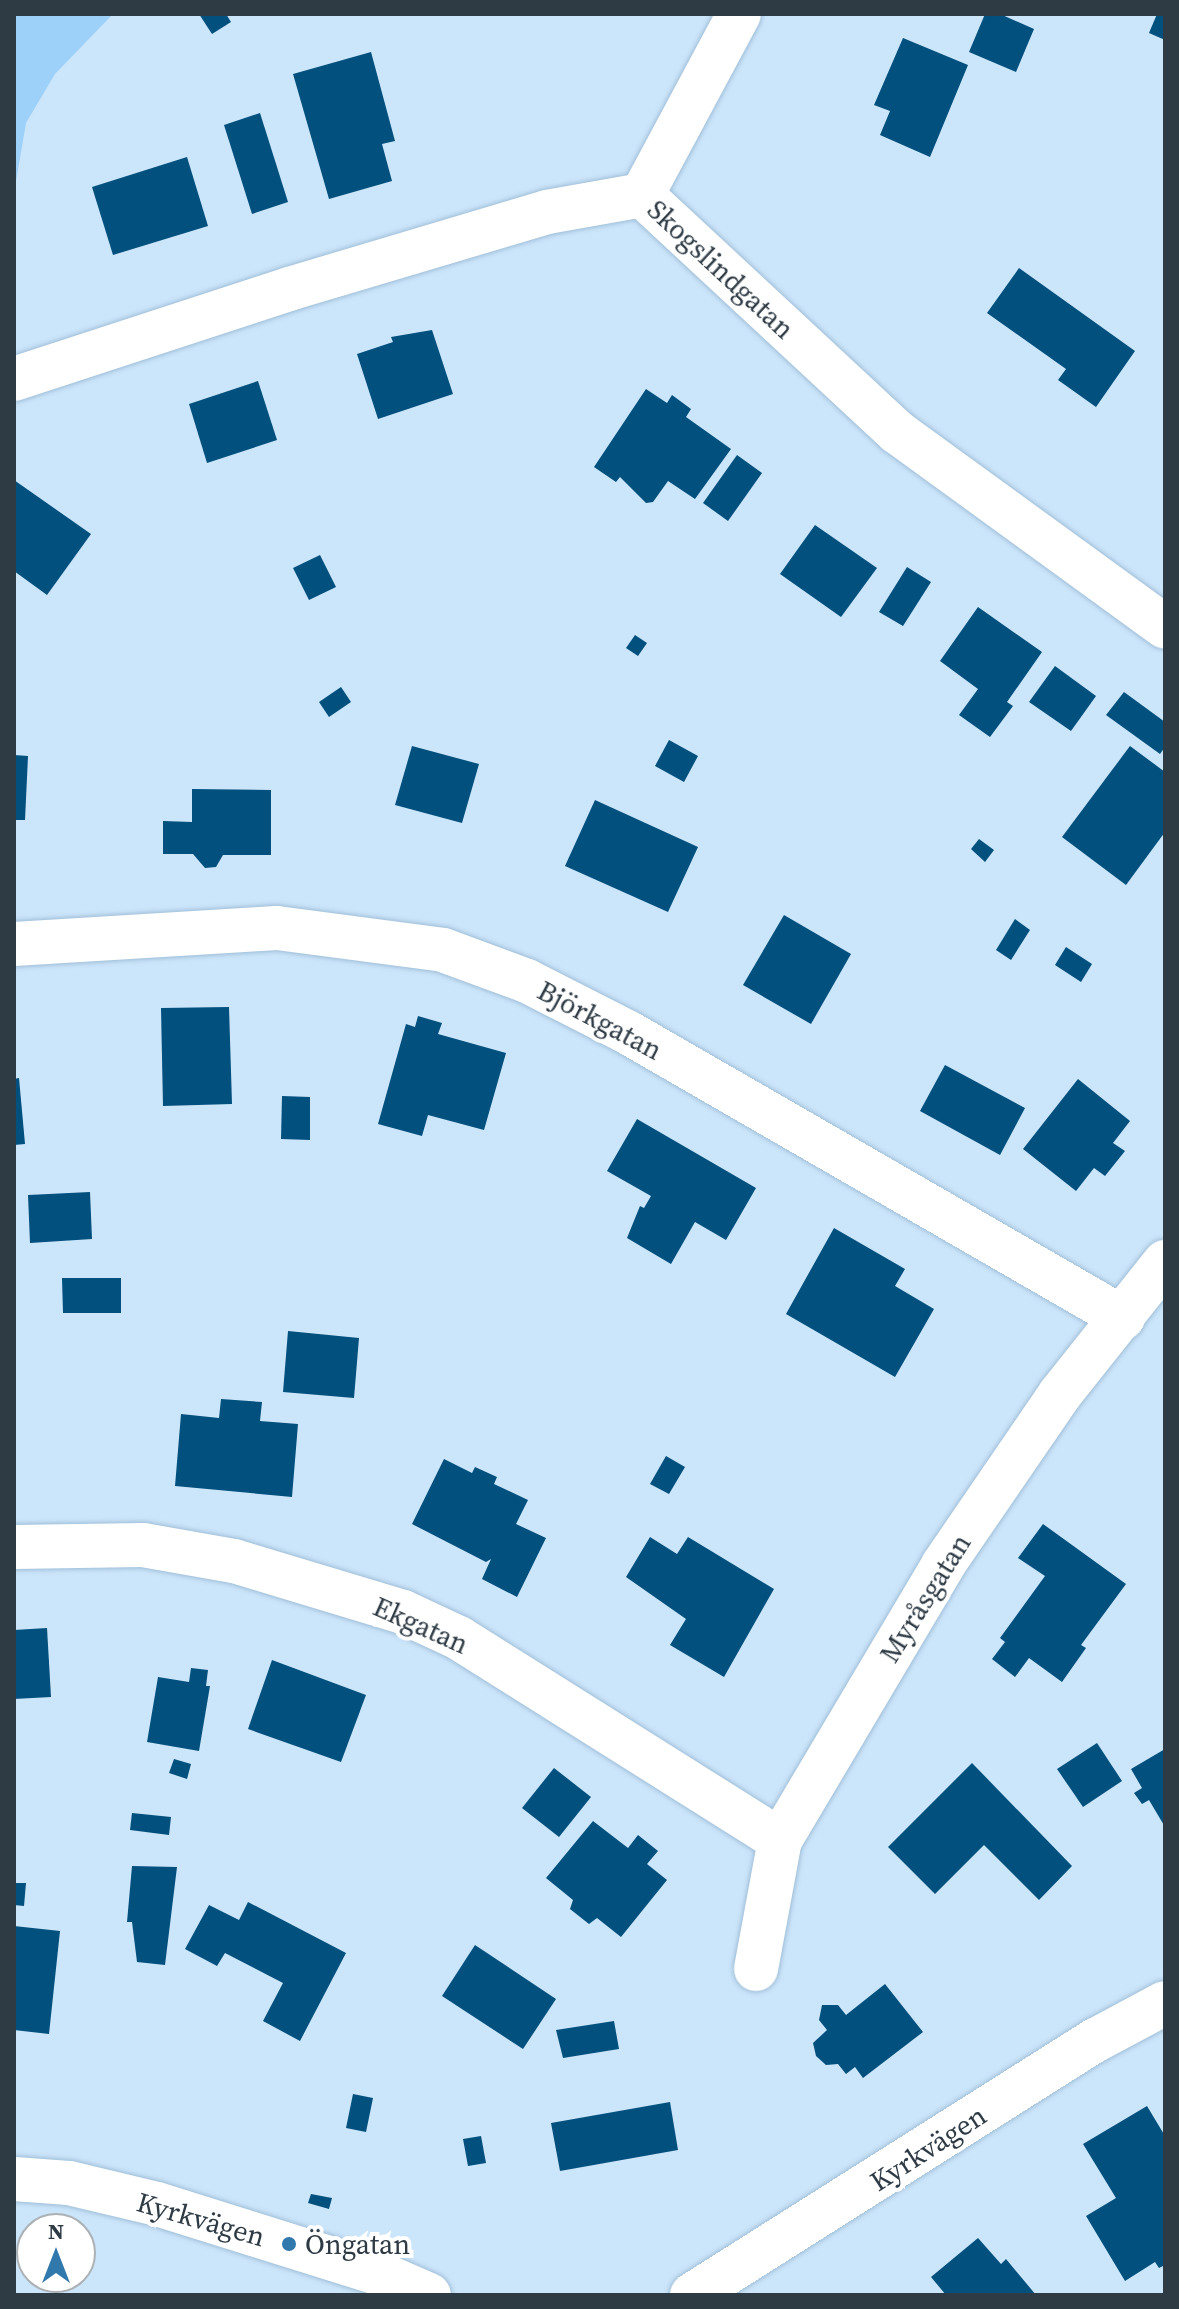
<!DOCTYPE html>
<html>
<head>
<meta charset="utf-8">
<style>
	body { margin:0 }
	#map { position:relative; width:1179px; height:2309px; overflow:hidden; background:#cbe5fa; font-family:"Source Serif 4",serif }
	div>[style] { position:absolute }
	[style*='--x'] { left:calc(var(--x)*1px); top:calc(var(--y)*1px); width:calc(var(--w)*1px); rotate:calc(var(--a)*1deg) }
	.green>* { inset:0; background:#9ed1fa }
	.building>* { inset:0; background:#02507e }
	.roads { filter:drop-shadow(0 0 2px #a0bfd8) drop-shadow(0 0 2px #a0bfd8) }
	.minor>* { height:44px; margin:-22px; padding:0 22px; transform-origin:22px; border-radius:22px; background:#fff }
	.dots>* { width:22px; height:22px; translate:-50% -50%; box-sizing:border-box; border:4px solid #fff; border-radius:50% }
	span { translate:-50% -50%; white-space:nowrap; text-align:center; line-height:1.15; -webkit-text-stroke:8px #fff; paint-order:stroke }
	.street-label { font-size:28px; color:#2e3b45 }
	.poi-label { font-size:28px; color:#2e3b45 }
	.left { translate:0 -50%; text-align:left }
	.frame { position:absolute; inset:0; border:16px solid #2e3b45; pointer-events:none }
	.north { position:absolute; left:16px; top:2213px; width:80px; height:80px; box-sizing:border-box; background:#fff; border:2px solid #abb1b5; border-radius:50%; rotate:0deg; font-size:22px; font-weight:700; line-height:32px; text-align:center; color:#2e3b45 }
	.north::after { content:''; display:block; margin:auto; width:28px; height:36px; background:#3179ad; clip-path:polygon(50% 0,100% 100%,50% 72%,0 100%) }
</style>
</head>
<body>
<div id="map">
	<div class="green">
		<div style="clip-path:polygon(14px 14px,113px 14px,55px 74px,26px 123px,14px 193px)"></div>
	</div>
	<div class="building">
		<div style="clip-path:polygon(199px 14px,226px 14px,231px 22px,212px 34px)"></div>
		<div style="clip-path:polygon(985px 14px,1000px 14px,1034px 29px,1016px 72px,969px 52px)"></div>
		<div style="clip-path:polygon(1157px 14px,1165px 14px,1165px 40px,1149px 33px)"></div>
		<div style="clip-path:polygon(903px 38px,968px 65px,930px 157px,880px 135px,890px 111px,874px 105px)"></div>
		<div style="clip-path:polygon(371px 52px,395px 141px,382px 144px,392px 181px,329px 199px,293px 74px)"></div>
		<div style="clip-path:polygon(260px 113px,288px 202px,252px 214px,224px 125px)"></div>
		<div style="clip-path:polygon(187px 157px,208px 226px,113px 255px,92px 187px)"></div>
		<div style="clip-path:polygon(1019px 268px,1135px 351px,1096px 407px,1058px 380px,1066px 369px,987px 313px)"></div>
		<div style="clip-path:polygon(432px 330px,453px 394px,378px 419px,357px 354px,393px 342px,391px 337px)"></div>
		<div style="clip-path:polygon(258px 381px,277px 440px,207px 463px,189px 404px)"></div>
		<div style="clip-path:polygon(646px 389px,667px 403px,672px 395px,691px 409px,686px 417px,731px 449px,695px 499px,668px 481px,653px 502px,646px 503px,620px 477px,616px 482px,594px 467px)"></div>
		<div style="clip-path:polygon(737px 455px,762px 473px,728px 521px,703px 503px)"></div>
		<div style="clip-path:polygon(14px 480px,91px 534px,47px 595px,14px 571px)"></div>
		<div style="clip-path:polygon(815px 525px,877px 568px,841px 617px,780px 574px)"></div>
		<div style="clip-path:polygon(320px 555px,336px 587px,309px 600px,293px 568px)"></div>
		<div style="clip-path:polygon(907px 567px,931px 582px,903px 626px,879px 612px)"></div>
		<div style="clip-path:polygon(978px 607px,1042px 652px,1007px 702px,1013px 706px,990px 737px,959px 715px,978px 689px,940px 661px)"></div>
		<div style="clip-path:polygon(635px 635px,647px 643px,638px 656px,626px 648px)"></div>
		<div style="clip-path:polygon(1055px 666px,1096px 696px,1071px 731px,1029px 702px)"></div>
		<div style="clip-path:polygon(341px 687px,351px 702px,329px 717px,319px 702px)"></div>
		<div style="clip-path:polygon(1124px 692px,1165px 722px,1165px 747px,1160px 754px,1106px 715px)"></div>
		<div style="clip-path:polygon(669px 740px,698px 756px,684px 782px,655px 766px)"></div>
		<div style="clip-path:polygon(412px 746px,479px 764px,462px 823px,395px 805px)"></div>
		<div style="clip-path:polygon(1130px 746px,1165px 772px,1165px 832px,1126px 885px,1062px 837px)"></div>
		<div style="clip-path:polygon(14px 755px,28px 756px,25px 820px,14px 820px)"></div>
		<div style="clip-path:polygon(192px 789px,271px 790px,271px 855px,223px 855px,216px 867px,205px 868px,193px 854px,163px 854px,163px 821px,192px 822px)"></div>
		<div style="clip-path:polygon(595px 800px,698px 847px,668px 912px,565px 866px)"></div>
		<div style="clip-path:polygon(979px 839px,994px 850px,985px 862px,971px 849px)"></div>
		<div style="clip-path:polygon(784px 915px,851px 954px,811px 1024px,743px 985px)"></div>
		<div style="clip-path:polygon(1015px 919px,1030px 930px,1011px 960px,996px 950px)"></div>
		<div style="clip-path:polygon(1066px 947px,1092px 964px,1081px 982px,1055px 965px)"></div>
		<div style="clip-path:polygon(229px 1007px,232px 1104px,163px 1106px,161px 1008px)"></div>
		<div style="clip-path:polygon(418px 1016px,442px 1023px,438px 1034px,506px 1053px,484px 1130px,428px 1115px,422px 1136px,378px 1124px,406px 1024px,415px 1027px)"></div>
		<div style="clip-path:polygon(945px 1065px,1025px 1108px,1000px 1155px,920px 1111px)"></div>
		<div style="clip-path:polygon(19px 1078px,25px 1144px,14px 1145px,14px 1079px)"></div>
		<div style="clip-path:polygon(1078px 1079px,1130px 1121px,1113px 1143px,1125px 1151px,1105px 1176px,1094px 1168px,1076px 1191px,1023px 1149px)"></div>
		<div style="clip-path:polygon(282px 1096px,310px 1097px,310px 1140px,281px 1139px)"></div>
		<div style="clip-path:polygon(637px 1119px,756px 1188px,726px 1240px,695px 1222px,671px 1264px,627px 1238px,640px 1206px,644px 1208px,651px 1196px,607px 1171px)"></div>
		<div style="clip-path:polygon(90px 1192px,92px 1239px,30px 1243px,28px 1195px)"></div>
		<div style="clip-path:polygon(834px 1228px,905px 1269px,895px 1286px,934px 1309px,895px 1377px,786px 1314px)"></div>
		<div style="clip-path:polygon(62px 1278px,121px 1278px,121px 1313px,63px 1313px)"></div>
		<div style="clip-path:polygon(288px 1331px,359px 1338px,354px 1398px,283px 1392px)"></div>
		<div style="clip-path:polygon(221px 1399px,262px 1402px,260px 1421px,298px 1424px,292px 1497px,175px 1486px,181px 1414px,219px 1418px)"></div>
		<div style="clip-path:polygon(666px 1456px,685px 1467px,669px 1494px,650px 1484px)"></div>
		<div style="clip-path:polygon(444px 1459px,472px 1473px,475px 1467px,497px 1477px,494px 1484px,528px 1500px,516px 1524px,546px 1538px,517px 1597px,482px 1579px,491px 1559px,486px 1562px,412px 1524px)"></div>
		<div style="clip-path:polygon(1043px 1524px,1126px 1584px,1081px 1645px,1086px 1648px,1062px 1682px,1029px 1658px,1015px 1677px,992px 1659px,1005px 1642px,1000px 1638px,1045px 1576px,1018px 1558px)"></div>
		<div style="clip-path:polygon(650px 1537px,677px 1554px,688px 1537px,774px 1589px,724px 1677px,670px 1645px,686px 1619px,626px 1577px)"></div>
		<div style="clip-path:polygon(47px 1628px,51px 1697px,14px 1699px,14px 1630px)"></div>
		<div style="clip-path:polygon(272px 1660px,366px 1695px,341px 1762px,248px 1729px)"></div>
		<div style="clip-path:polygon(191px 1668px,208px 1670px,206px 1686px,210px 1686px,199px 1751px,147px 1742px,158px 1677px,189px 1682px)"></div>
		<div style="clip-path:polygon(1097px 1743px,1122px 1781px,1083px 1807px,1057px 1769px)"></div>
		<div style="clip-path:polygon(1165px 1749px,1165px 1827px,1149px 1800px,1142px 1804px,1134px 1793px,1142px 1788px,1131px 1769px)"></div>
		<div style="clip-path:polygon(174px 1759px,191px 1764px,187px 1779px,169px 1773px)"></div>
		<div style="clip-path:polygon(972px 1763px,1072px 1866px,1039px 1900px,984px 1845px,935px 1894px,888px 1847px)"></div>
		<div style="clip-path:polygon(554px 1768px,591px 1797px,559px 1837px,522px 1808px)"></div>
		<div style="clip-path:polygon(132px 1813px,171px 1817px,169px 1835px,130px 1830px)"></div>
		<div style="clip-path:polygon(593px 1821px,628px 1848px,638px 1835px,658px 1851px,647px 1864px,667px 1880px,621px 1937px,597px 1918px,589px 1924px,570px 1909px,573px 1900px,546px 1878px)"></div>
		<div style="clip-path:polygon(132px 1866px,177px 1867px,165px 1965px,137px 1962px,132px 1922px,127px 1922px)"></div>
		<div style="clip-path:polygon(14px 1883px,26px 1883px,24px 1906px,14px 1905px)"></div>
		<div style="clip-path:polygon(248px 1902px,346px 1953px,300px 2041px,263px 2021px,283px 1983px,225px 1953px,217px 1966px,185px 1949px,209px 1905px,239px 1920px)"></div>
		<div style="clip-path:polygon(14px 1926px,60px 1931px,49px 2034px,14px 2030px)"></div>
		<div style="clip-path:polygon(475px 1945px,556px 1999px,523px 2049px,442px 1996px)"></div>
		<div style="clip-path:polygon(885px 1984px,923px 2032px,863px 2078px,855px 2067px,846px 2074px,838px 2064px,826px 2065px,816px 2056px,813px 2043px,827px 2030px,819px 2020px,822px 2005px,838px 2005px,846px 2015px)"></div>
		<div style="clip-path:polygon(614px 2021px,619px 2049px,563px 2058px,556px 2030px)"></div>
		<div style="clip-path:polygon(353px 2094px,373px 2098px,366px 2132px,346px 2128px)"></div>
		<div style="clip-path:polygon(670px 2102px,678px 2150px,560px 2171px,551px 2123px)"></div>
		<div style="clip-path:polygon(1147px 2106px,1165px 2136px,1165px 2265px,1159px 2268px,1155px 2262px,1125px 2281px,1086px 2216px,1116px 2198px,1083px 2144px)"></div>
		<div style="clip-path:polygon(481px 2136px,486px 2163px,468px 2166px,463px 2139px)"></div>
		<div style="clip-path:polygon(311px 2194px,332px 2198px,329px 2209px,308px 2203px)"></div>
		<div style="clip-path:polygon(978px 2238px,1001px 2264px,1006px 2259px,1036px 2295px,946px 2295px,931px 2277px)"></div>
	</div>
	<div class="roads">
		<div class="minor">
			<div style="--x:642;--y:195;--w:348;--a:42.9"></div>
			<div style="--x:897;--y:432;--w:331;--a:36"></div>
			<div style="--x:642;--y:195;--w:205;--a:-61.8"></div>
			<div style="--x:14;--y:379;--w:289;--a:-18.1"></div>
			<div style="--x:289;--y:289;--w:269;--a:-16.6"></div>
			<div style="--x:547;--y:212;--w:97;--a:-10.1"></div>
			<div style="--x:14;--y:944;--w:263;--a:-3.5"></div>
			<div style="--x:277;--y:928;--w:167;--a:7.5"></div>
			<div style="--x:443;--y:950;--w:90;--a:20.3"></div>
			<div style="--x:527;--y:981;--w:114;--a:27"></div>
			<div style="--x:629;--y:1033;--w:570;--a:29.98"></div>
			<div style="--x:14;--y:1547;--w:129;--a:-0.9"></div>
			<div style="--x:143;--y:1545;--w:92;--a:10"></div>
			<div style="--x:234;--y:1561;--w:177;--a:16.8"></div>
			<div style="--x:403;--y:1612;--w:62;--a:24.9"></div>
			<div style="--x:459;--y:1638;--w:379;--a:32.2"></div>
			<div style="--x:756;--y:1969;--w:131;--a:-79.5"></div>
			<div style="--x:780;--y:1840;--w:320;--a:-59.3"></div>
			<div style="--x:943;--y:1565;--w:207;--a:-55.6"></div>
			<div style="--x:1060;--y:1394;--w:169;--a:-51.5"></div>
			<div style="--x:14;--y:2179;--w:55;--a:4.2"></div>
			<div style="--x:69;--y:2183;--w:90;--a:13.4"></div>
			<div style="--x:157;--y:2204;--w:237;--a:17.4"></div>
			<div style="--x:383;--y:2275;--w:50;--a:23.5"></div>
			<div style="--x:692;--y:2295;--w:478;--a:-32.3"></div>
			<div style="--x:1096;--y:2040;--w:78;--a:-28.2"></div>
		</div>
	</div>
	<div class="dots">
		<div style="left:289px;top:2244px;background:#3179ad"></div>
	</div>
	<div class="street-label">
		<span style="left:721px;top:269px;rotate:43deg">Skogslindgatan</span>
		<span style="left:600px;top:1020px;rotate:28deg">Björkgatan</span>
		<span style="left:925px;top:1598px;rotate:-58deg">Myråsgatan</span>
		<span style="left:421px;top:1625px;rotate:24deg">Ekgatan</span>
		<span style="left:928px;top:2148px;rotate:-33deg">Kyrkvägen</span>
		<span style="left:201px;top:2219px;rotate:16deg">Kyrkvägen</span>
	</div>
	<div class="poi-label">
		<span class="left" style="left:305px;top:2244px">Öngatan</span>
	</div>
	<div class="frame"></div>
	<div class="north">N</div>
</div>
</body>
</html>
